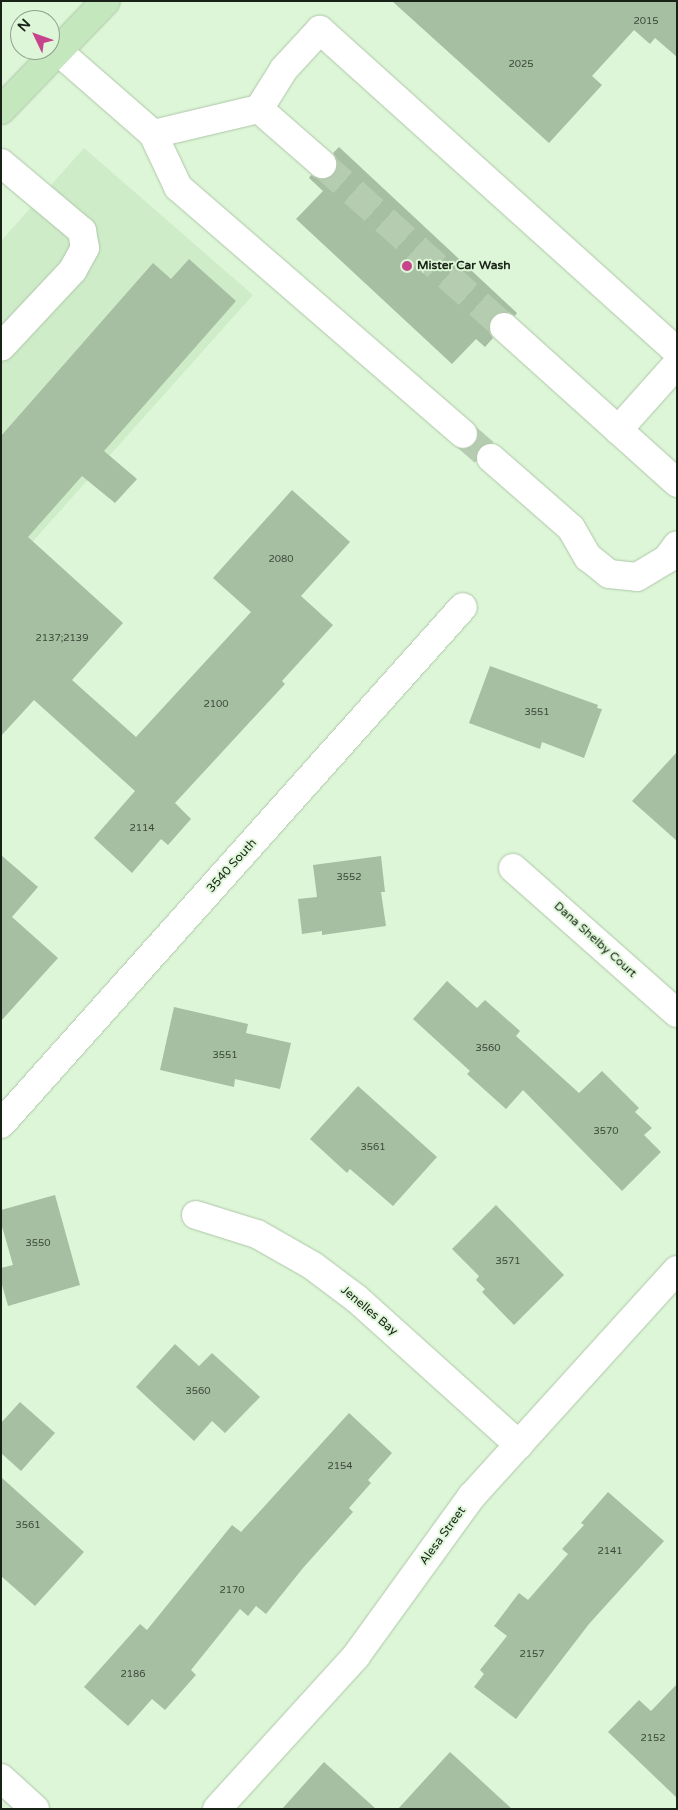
<!DOCTYPE html>
<html>
<head>
<meta charset="utf-8">
<style>
	body { margin:0 }
	#map { position:relative; width:678px; height:1810px; overflow:hidden; background:#ddf6d7; font-family:"Varela Round",sans-serif }
	div>[style] { position:absolute }
	[style*='--x'] { left:calc(var(--x)*1px); top:calc(var(--y)*1px); width:calc(var(--w)*1px); rotate:calc(var(--a)*1deg) }
	.built>* { inset:0; background:#ceecc8 }
	.building>* { inset:0; background:#a6bea1 }
	.minor-tunnel>* { height:28px; margin-top:-14px; transform-origin:0; background:repeating-linear-gradient(90deg,#b6ccb1 0 28px,transparent 0 42px) }
	.roads { filter:drop-shadow(0 0 1px #aec6a9) drop-shadow(0 0 1px #aec6a9) }
	.minor>* { height:28px; margin:-14px; padding:0 14px; transform-origin:14px; border-radius:14px; background:#fff }
	.major>* { height:28px; margin:-14px; padding:0 14px; transform-origin:14px; border-radius:14px; background:#c4e7bd }
	.dots>* { width:14px; height:14px; translate:-50% -50%; box-sizing:border-box; border:2px solid #ddf6d7; border-radius:50% }
	span { translate:-50% -50%; white-space:nowrap; text-align:center; line-height:1.15; -webkit-text-stroke:4px #ddf6d7; paint-order:stroke }
	.number-label { font-size:10px; color:#3c493a }
	.number-label span { -webkit-text-stroke-width:0 }
	.poi-label { font-size:12px; color:#192217; font-weight:700 }
	.left { translate:0 -50%; text-align:left }
	.street-label { font-size:12px; color:#192217 }
	.frame { position:absolute; inset:0; border:2px solid #192217; pointer-events:none }
	.north { position:absolute; left:10px; top:10px; width:50px; height:50px; box-sizing:border-box; background:#ddf6d7; border:1px solid #8fa18a; border-radius:50%; rotate:312deg; font-size:14px; font-weight:700; line-height:20px; text-align:center; color:#192217 }
	.north::after { content:''; display:block; margin:auto; width:18px; height:22px; background:#c7448c; clip-path:polygon(50% 0,100% 100%,50% 72%,0 100%) }
</style>
</head>
<body>
<div id="map">
	<div class="built">
		<div style="clip-path:polygon(84px 148px,253px 295px,1px 577px,1px 241px)"></div>
	</div>
	<div class="building">
		<div style="clip-path:polygon(392px 1px,677px 1px,677px 57px,655px 38px,650px 44px,634px 30px,592px 76px,602px 85px,549px 143px)"></div>
		<div style="clip-path:polygon(339px 147px,517px 313px,515px 316px,508px 312px,500px 312px,493px 316px,489px 324px,489px 332px,493px 338px,485px 347px,476px 339px,452px 364px,296px 219px,323px 191px,309px 178px,311px 175px,319px 179px,327px 179px,333px 175px,337px 167px,337px 159px,333px 153px)"></div>
		<div style="clip-path:polygon(189px 259px,236px 301px,104px 451px,137px 479px,115px 503px,82px 476px,28px 537px,123px 623px,72px 680px,136px 737px,251px 612px,213px 578px,292px 490px,350px 542px,301px 596px,333px 625px,282px 681px,285px 684px,175px 803px,191px 819px,168px 845px,161px 839px,132px 873px,94px 838px,135px 791px,34px 700px,1px 736px,1px 436px,153px 263px,171px 279px)"></div>
		<div style="clip-path:polygon(490px 666px,598px 705px,597px 708px,602px 709px,584px 758px,542px 742px,540px 749px,469px 723px)"></div>
		<div style="clip-path:polygon(677px 752px,677px 841px,632px 801px)"></div>
		<div style="clip-path:polygon(1px 855px,38px 887px,12px 917px,58px 958px,1px 1021px)"></div>
		<div style="clip-path:polygon(381px 856px,385px 892px,381px 892px,386px 926px,322px 935px,322px 931px,302px 934px,298px 899px,317px 897px,313px 865px)"></div>
		<div style="clip-path:polygon(447px 981px,477px 1008px,485px 1000px,520px 1031px,516px 1036px,579px 1093px,602px 1071px,639px 1108px,635px 1112px,652px 1128px,644px 1135px,661px 1152px,622px 1191px,523px 1090px,506px 1109px,467px 1074px,470px 1071px,413px 1019px)"></div>
		<div style="clip-path:polygon(174px 1007px,248px 1024px,246px 1033px,291px 1043px,280px 1089px,235px 1079px,234px 1087px,160px 1070px)"></div>
		<div style="clip-path:polygon(358px 1086px,437px 1157px,393px 1206px,350px 1169px,347px 1173px,310px 1139px)"></div>
		<div style="clip-path:polygon(55px 1195px,80px 1285px,8px 1306px,1px 1281px,1px 1268px,13px 1265px,1px 1223px,1px 1210px)"></div>
		<div style="clip-path:polygon(496px 1205px,564px 1275px,514px 1325px,482px 1292px,485px 1289px,476px 1280px,479px 1276px,452px 1249px)"></div>
		<div style="clip-path:polygon(175px 1344px,199px 1366px,212px 1353px,260px 1397px,225px 1433px,212px 1421px,194px 1441px,136px 1387px)"></div>
		<div style="clip-path:polygon(20px 1402px,55px 1433px,21px 1471px,1px 1453px,1px 1423px)"></div>
		<div style="clip-path:polygon(349px 1413px,392px 1453px,368px 1480px,371px 1483px,349px 1508px,353px 1512px,303px 1568px,266px 1614px,256px 1606px,248px 1616px,240px 1609px,191px 1670px,196px 1675px,165px 1710px,152px 1699px,128px 1726px,84px 1687px,140px 1624px,147px 1630px,232px 1525px,241px 1532px)"></div>
		<div style="clip-path:polygon(1px 1477px,84px 1552px,35px 1606px,1px 1576px)"></div>
		<div style="clip-path:polygon(608px 1492px,664px 1541px,589px 1624px,516px 1719px,474px 1687px,484px 1674px,480px 1670px,507px 1636px,494px 1626px,519px 1593px,528px 1600px,568px 1554px,562px 1549px,584px 1525px,581px 1523px)"></div>
		<div style="clip-path:polygon(677px 1684px,677px 1798px,608px 1732px,639px 1700px,651px 1711px)"></div>
		<div style="clip-path:polygon(450px 1752px,512px 1809px,398px 1809px)"></div>
		<div style="clip-path:polygon(324px 1762px,376px 1809px,282px 1809px)"></div>
	</div>
	<div class="minor-tunnel">
		<div style="--x:322;--y:164;--w:244;--a:41.8"></div>
		<div style="--x:463;--y:434;--w:37;--a:41"></div>
	</div>
	<div class="roads">
		<div class="minor">
			<div style="--x:58;--y:51;--w:126;--a:41.1"></div>
			<div style="--x:153;--y:134;--w:59;--a:64.7"></div>
			<div style="--x:178;--y:187;--w:377;--a:40.9"></div>
			<div style="--x:259;--y:109;--w:84;--a:41.1"></div>
			<div style="--x:153;--y:134;--w:109;--a:-13.3"></div>
			<div style="--x:259;--y:109;--w:47;--a:-58"></div>
			<div style="--x:284;--y:69;--w:53;--a:-47.3"></div>
			<div style="--x:320;--y:30;--w:481;--a:42"></div>
			<div style="--x:1;--y:163;--w:106;--a:40"></div>
			<div style="--x:82;--y:231;--w:17;--a:80"></div>
			<div style="--x:85;--y:248;--w:25;--a:119"></div>
			<div style="--x:73;--y:270;--w:105;--a:133.1"></div>
			<div style="--x:504;--y:327;--w:233;--a:42"></div>
			<div style="--x:618;--y:430;--w:89;--a:-48.2"></div>
			<div style="--x:491;--y:458;--w:106;--a:41.2"></div>
			<div style="--x:571;--y:528;--w:34;--a:60"></div>
			<div style="--x:588;--y:557;--w:27;--a:39"></div>
			<div style="--x:609;--y:574;--w:28;--a:6"></div>
			<div style="--x:637;--y:577;--w:35;--a:-31"></div>
			<div style="--x:667;--y:559;--w:17;--a:-54"></div>
			<div style="--x:513;--y:868;--w:219;--a:41.5"></div>
			<div style="--x:1;--y:1124;--w:693;--a:-48.22"></div>
			<div style="--x:196;--y:1215;--w:64;--a:17.3"></div>
			<div style="--x:257;--y:1234;--w:64;--a:29.7"></div>
			<div style="--x:313;--y:1266;--w:55;--a:36.9"></div>
			<div style="--x:357;--y:1299;--w:218;--a:42"></div>
			<div style="--x:1;--y:1778;--w:46;--a:42.4"></div>
			<div style="--x:217;--y:1809;--w:207;--a:-47.7"></div>
			<div style="--x:356;--y:1656;--w:198;--a:-54.1"></div>
			<div style="--x:472;--y:1496;--w:305;--a:-47.8"></div>
		</div>
		<div class="major">
			<div style="--x:1;--y:110;--w:151;--a:-46.1"></div>
		</div>
	</div>
	<div class="dots">
		<div style="left:407px;top:266px;background:#c7448c"></div>
	</div>
	<div class="number-label">
		<span style="left:646px;top:22px">2015</span>
		<span style="left:521px;top:65px">2025</span>
		<span style="left:281px;top:560px">2080</span>
		<span style="left:62px;top:639px">2137;2139</span>
		<span style="left:216px;top:705px">2100</span>
		<span style="left:537px;top:713px">3551</span>
		<span style="left:142px;top:829px">2114</span>
		<span style="left:349px;top:878px">3552</span>
		<span style="left:488px;top:1049px">3560</span>
		<span style="left:225px;top:1056px">3551</span>
		<span style="left:606px;top:1132px">3570</span>
		<span style="left:373px;top:1148px">3561</span>
		<span style="left:38px;top:1244px">3550</span>
		<span style="left:508px;top:1262px">3571</span>
		<span style="left:198px;top:1392px">3560</span>
		<span style="left:340px;top:1467px">2154</span>
		<span style="left:28px;top:1526px">3561</span>
		<span style="left:610px;top:1552px">2141</span>
		<span style="left:232px;top:1591px">2170</span>
		<span style="left:532px;top:1655px">2157</span>
		<span style="left:133px;top:1675px">2186</span>
		<span style="left:653px;top:1739px">2152</span>
	</div>
	<div class="poi-label">
		<span class="left" style="left:417px;top:266px">Mister Car Wash</span>
	</div>
	<div class="street-label">
		<span style="left:232px;top:866px;rotate:-48deg">3540 South</span>
		<span style="left:595px;top:940px;rotate:42deg">Dana Shelby Court</span>
		<span style="left:369px;top:1311px;rotate:40deg">Jenelles Bay</span>
		<span style="left:443px;top:1536px;rotate:-54deg">Alesa Street</span>
	</div>
	<div class="frame"></div>
	<div class="north">N</div>
</div>
</body>
</html>
